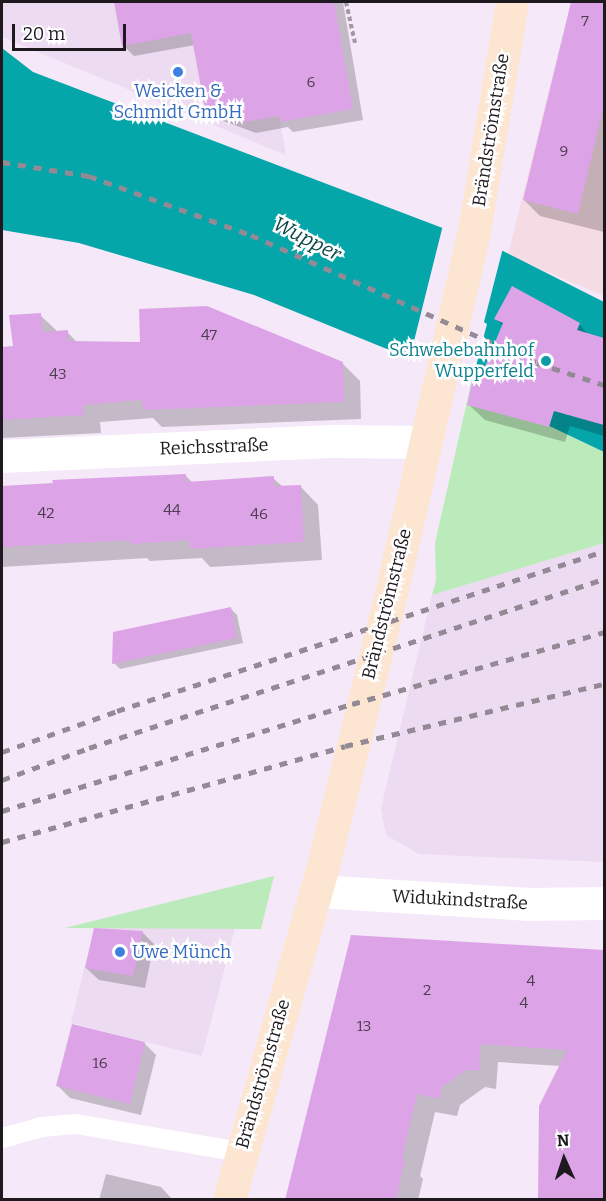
<!DOCTYPE html>
<html>
<head>
<meta charset="utf-8">
<style>
	body { margin:0 }
	#map { position:relative; width:606px; height:1201px; overflow:hidden; background:#f5e8f8; font-family:Bitter,serif }
	div>[style] { position:absolute }
	[style*='--x'] { left:calc(var(--x)*1px); top:calc(var(--y)*1px); width:calc(var(--w)*1px); rotate:calc(var(--a)*1deg) }
	.built>* { inset:0; background:#eddbf1 }
	.industrial>* { inset:0; background:#f5dbe4 }
	.green>* { inset:0; background:#bbebbb }
	.water>* { inset:0; background:#05a6aa }
	.pier>* { inset:0; background:#f5e8f8 }
	.shadow>* { inset:0; background:#0003 }
	.building>* { inset:0; background:#dca4e7 }
	.path>* { height:4px; margin-top:-2px; transform-origin:0; background:repeating-linear-gradient(90deg,#a298a4 0 4.5px,transparent 0 7.5px) }
	.lane>* { height:20px; margin:-10px; padding:0 10px; transform-origin:10px; border-radius:10px; background:#fff }
	.street>* { height:33px; margin:-16.5px; padding:0 16.5px; transform-origin:16.5px; border-radius:16.5px; background:#fff }
	.secondary>* { height:33px; margin:-16.5px; padding:0 16.5px; transform-origin:16.5px; border-radius:16.5px; background:#fce6d2 }
	.rail>* { height:4.5px; margin-top:-2.25px; transform-origin:0; background:repeating-linear-gradient(90deg,#948a96 0 8px,transparent 0 16px) }
	.dots>* { width:16px; height:16px; translate:-50% -50%; box-sizing:border-box; border:3px solid #fff; border-radius:50% }
	span { translate:-50% -50%; white-space:nowrap; text-align:center; line-height:1.15; -webkit-text-stroke:5px #fff; paint-order:stroke }
	.number-label { font-size:15px; color:#4e3c51 }
	.number-label span { -webkit-text-stroke-width:0 }
	.shop-label { font-size:18px; color:#366cbe }
	.left { translate:0 -50%; text-align:left }
	.street-label { font-size:18px; color:#1e191f }
	.culture-label { font-size:18px; color:#0d838f }
	.right { translate:-100% -50%; text-align:right }
	.water-label { font-size:20px; color:#0b4648; font-style:italic }
	.frame { position:absolute; inset:0; border:3px solid #1e191f; pointer-events:none }
	.north { position:absolute; left:534px; top:1129px; width:60px; height:60px; -webkit-text-stroke:4px #fff; paint-order:stroke; rotate:357deg; font-size:16px; font-weight:700; line-height:24px; text-align:center; color:#1e191f }
	.north::after { content:''; display:block; margin:auto; width:21px; height:27px; background:#1e191f; clip-path:polygon(50% 0,100% 100%,50% 72%,0 100%) }
	.scale { position:absolute; left:12px; top:24px; width:114px; height:27px; box-sizing:border-box; border:3px solid #1e191f; border-top:0; padding-left:8px; font-size:18px; line-height:21px; white-space:nowrap; color:#1e191f; -webkit-text-stroke:4px #fff; paint-order:stroke }
</style>
</head>
<body>
<div id="map">
	<div class="built">
		<div style="clip-path:polygon(2px 2px,259px 2px,286px 155px,2px 37px)"></div>
		<div style="clip-path:polygon(604px 543px,604px 862px,419px 854px,386px 835px,381px 808px,432px 595px)"></div>
		<div style="clip-path:polygon(94px 928px,235px 928px,202px 1056px,71px 1023px)"></div>
	</div>
	<div class="industrial">
		<div style="clip-path:polygon(561px 42px,604px 53px,604px 296px,508px 255px)"></div>
	</div>
	<div class="green">
		<div style="clip-path:polygon(473px 375px,543px 423px,604px 452px,604px 543px,432px 595px,436px 580px,435px 543px)"></div>
		<div style="clip-path:polygon(274px 876px,261px 929px,65px 928px)"></div>
	</div>
	<div class="water">
		<div style="clip-path:polygon(2px 48px,33px 72px,503px 251px,604px 302px,604px 452px,543px 423px,473px 375px,409px 358px,254px 295px,79px 243px,2px 230px)"></div>
	</div>
	<div class="pier">
		<div style="clip-path:polygon(443px 225px,503px 248px,484px 322px,487px 324px,473px 378px,409px 361px)"></div>
	</div>
	<div class="shadow">
		<div style="clip-path:polygon(116px 2px,343px 2px,363px 120px,293px 132px,288px 127px,256px 133px,218px 119px,206px 108px,195px 45px,134px 56px,123px 45px)"></div>
		<div style="clip-path:polygon(573px 2px,604px 2px,604px 232px,540px 216px,524px 200px)"></div>
		<div style="clip-path:polygon(40px 315px,58px 332px,67px 332px,78px 343px,342px 363px,360px 381px,361px 419px,162px 427px,153px 418px,100px 422px,101px 433px,2px 438px,2px 348px,14px 348px)"></div>
		<div style="clip-path:polygon(496px 319px,579px 324px,589px 335px,604px 339px,604px 436px,570px 426px,565px 442px,485px 420px,468px 404px,503px 326px)"></div>
		<div style="clip-path:polygon(185px 475px,193px 483px,273px 478px,283px 487px,300px 486px,318px 505px,322px 560px,210px 567px,202px 558px,150px 561px,147px 558px,2px 567px,2px 487px)"></div>
		<div style="clip-path:polygon(230px 608px,237px 615px,243px 643px,120px 669px,114px 663px)"></div>
		<div style="clip-path:polygon(142px 932px,154px 944px,145px 988px,99px 980px,86px 968px)"></div>
		<div style="clip-path:polygon(352px 936px,604px 952px,604px 1200px,540px 1200px,561px 1066px,498px 1062px,496px 1089px,485px 1087px,460px 1105px,457px 1116px,435px 1112px,420px 1176px,423px 1179px,418px 1200px,287px 1200px)"></div>
		<div style="clip-path:polygon(144px 1043px,156px 1055px,141px 1115px,70px 1098px,58px 1086px)"></div>
		<div style="clip-path:polygon(106px 1174px,161px 1187px,173px 1200px,99px 1200px)"></div>
	</div>
	<div class="building">
		<div style="clip-path:polygon(114px 2px,334px 2px,353px 109px,281px 122px,280px 116px,244px 122px,205px 109px,191px 33px,122px 46px)"></div>
		<div style="clip-path:polygon(571px 2px,604px 2px,604px 105px,578px 214px,523px 200px)"></div>
		<div style="clip-path:polygon(512px 286px,580px 323px,577px 330px,604px 338px,604px 425px,554px 411px,549px 427px,467px 405px,475px 369px,483px 371px,503px 323px,494px 319px)"></div>
		<div style="clip-path:polygon(207px 306px,343px 362px,344px 402px,143px 410px,142px 400px,83px 405px,84px 415px,2px 420px,2px 347px,13px 346px,9px 315px,41px 313px,43px 332px,68px 330px,68px 341px,140px 342px,139px 309px)"></div>
		<div style="clip-path:polygon(186px 474px,186px 482px,274px 476px,274px 486px,301px 485px,304px 542px,190px 549px,190px 540px,130px 544px,130px 540px,2px 547px,2px 486px,53px 483px,52px 480px)"></div>
		<div style="clip-path:polygon(231px 607px,237px 638px,112px 664px,113px 632px)"></div>
		<div style="clip-path:polygon(94px 928px,143px 931px,133px 976px,85px 968px)"></div>
		<div style="clip-path:polygon(351px 935px,604px 950px,604px 1200px,538px 1200px,539px 1106px,567px 1050px,480px 1044px,479px 1071px,466px 1070px,442px 1087px,439px 1099px,417px 1094px,402px 1158px,405px 1159px,396px 1200px,285px 1200px)"></div>
		<div style="clip-path:polygon(72px 1024px,145px 1042px,130px 1104px,56px 1086px)"></div>
	</div>
	<div class="path">
		<div style="--x:346;--y:2;--w:42;--a:77.6"></div>
		<div style="--x:484;--y:346;--w:9;--a:27"></div>
	</div>
	<div class="lane">
		<div style="--x:2;--y:1138;--w:41;--a:-15.4"></div>
		<div style="--x:42;--y:1127;--w:34;--a:-5"></div>
		<div style="--x:76;--y:1124;--w:166;--a:9.7"></div>
	</div>
	<div class="street">
		<div style="--x:2;--y:456;--w:334;--a:-2.6"></div>
		<div style="--x:336;--y:441;--w:90;--a:0.6"></div>
		<div style="--x:316;--y:891;--w:210;--a:3.5"></div>
		<div style="--x:526;--y:904;--w:78;--a:-0.7"></div>
	</div>
	<div class="secondary">
		<div style="--x:229;--y:1200;--w:347;--a:-74.3"></div>
		<div style="--x:323;--y:866;--w:276;--a:-76"></div>
		<div style="--x:390;--y:598;--w:376;--a:-77.1"></div>
		<div style="--x:474;--y:231;--w:232;--a:-80.6"></div>
	</div>
	<div class="rail">
		<div style="--x:2;--y:162;--w:88;--a:9.1"></div>
		<div style="--x:89;--y:176;--w:172;--a:20"></div>
		<div style="--x:251;--y:235;--w:313;--a:24.1"></div>
		<div style="--x:537;--y:363;--w:71;--a:18.2"></div>
		<div style="--x:2;--y:752;--w:122;--a:-19.6"></div>
		<div style="--x:117;--y:711;--w:513;--a:-18.19"></div>
		<div style="--x:2;--y:780;--w:93;--a:-20.2"></div>
		<div style="--x:89;--y:748;--w:542;--a:-18.17"></div>
		<div style="--x:2;--y:811;--w:366;--a:-17"></div>
		<div style="--x:352;--y:704;--w:262;--a:-15.9"></div>
		<div style="--x:2;--y:842;--w:356;--a:-15.6"></div>
		<div style="--x:345;--y:746;--w:266;--a:-13.5"></div>
	</div>
	<div class="dots">
		<div style="left:178px;top:72px;background:#3f7fe0"></div>
		<div style="left:546px;top:361px;background:#0f9aa8"></div>
		<div style="left:120px;top:952px;background:#3f7fe0"></div>
	</div>
	<div class="number-label">
		<span style="left:585px;top:22px">7</span>
		<span style="left:311px;top:83px">6</span>
		<span style="left:564px;top:152px">9</span>
		<span style="left:209px;top:336px">47</span>
		<span style="left:58px;top:375px">43</span>
		<span style="left:172px;top:511px">44</span>
		<span style="left:46px;top:514px">42</span>
		<span style="left:259px;top:515px">46</span>
		<span style="left:531px;top:982px">4</span>
		<span style="left:427px;top:991px">2</span>
		<span style="left:524px;top:1004px">4</span>
		<span style="left:364px;top:1027px">13</span>
		<span style="left:100px;top:1064px">16</span>
	</div>
	<div class="shop-label">
		<span style="left:178px;top:102px">Weicken &amp;<br>Schmidt GmbH</span>
		<span class="left" style="left:132px;top:952px">Uwe Münch</span>
	</div>
	<div class="street-label">
		<span style="left:491px;top:130px;rotate:-81deg">Brändströmstraße</span>
		<span style="left:214px;top:447px;rotate:-2deg">Reichsstraße</span>
		<span style="left:387px;top:604px;rotate:-76deg">Brändströmstraße</span>
		<span style="left:460px;top:900px;rotate:3deg">Widukindstraße</span>
		<span style="left:263px;top:1074px;rotate:-74deg">Brändströmstraße</span>
	</div>
	<div class="culture-label">
		<span class="right" style="left:534px;top:361px">Schwebebahnhof<br>Wupperfeld</span>
	</div>
	<div class="water-label">
		<span style="left:307px;top:239px;rotate:27deg">Wupper</span>
	</div>
	<div class="frame"></div>
	<div class="north">N</div>
	<div class="scale">20 m</div>
</div>
</body>
</html>
